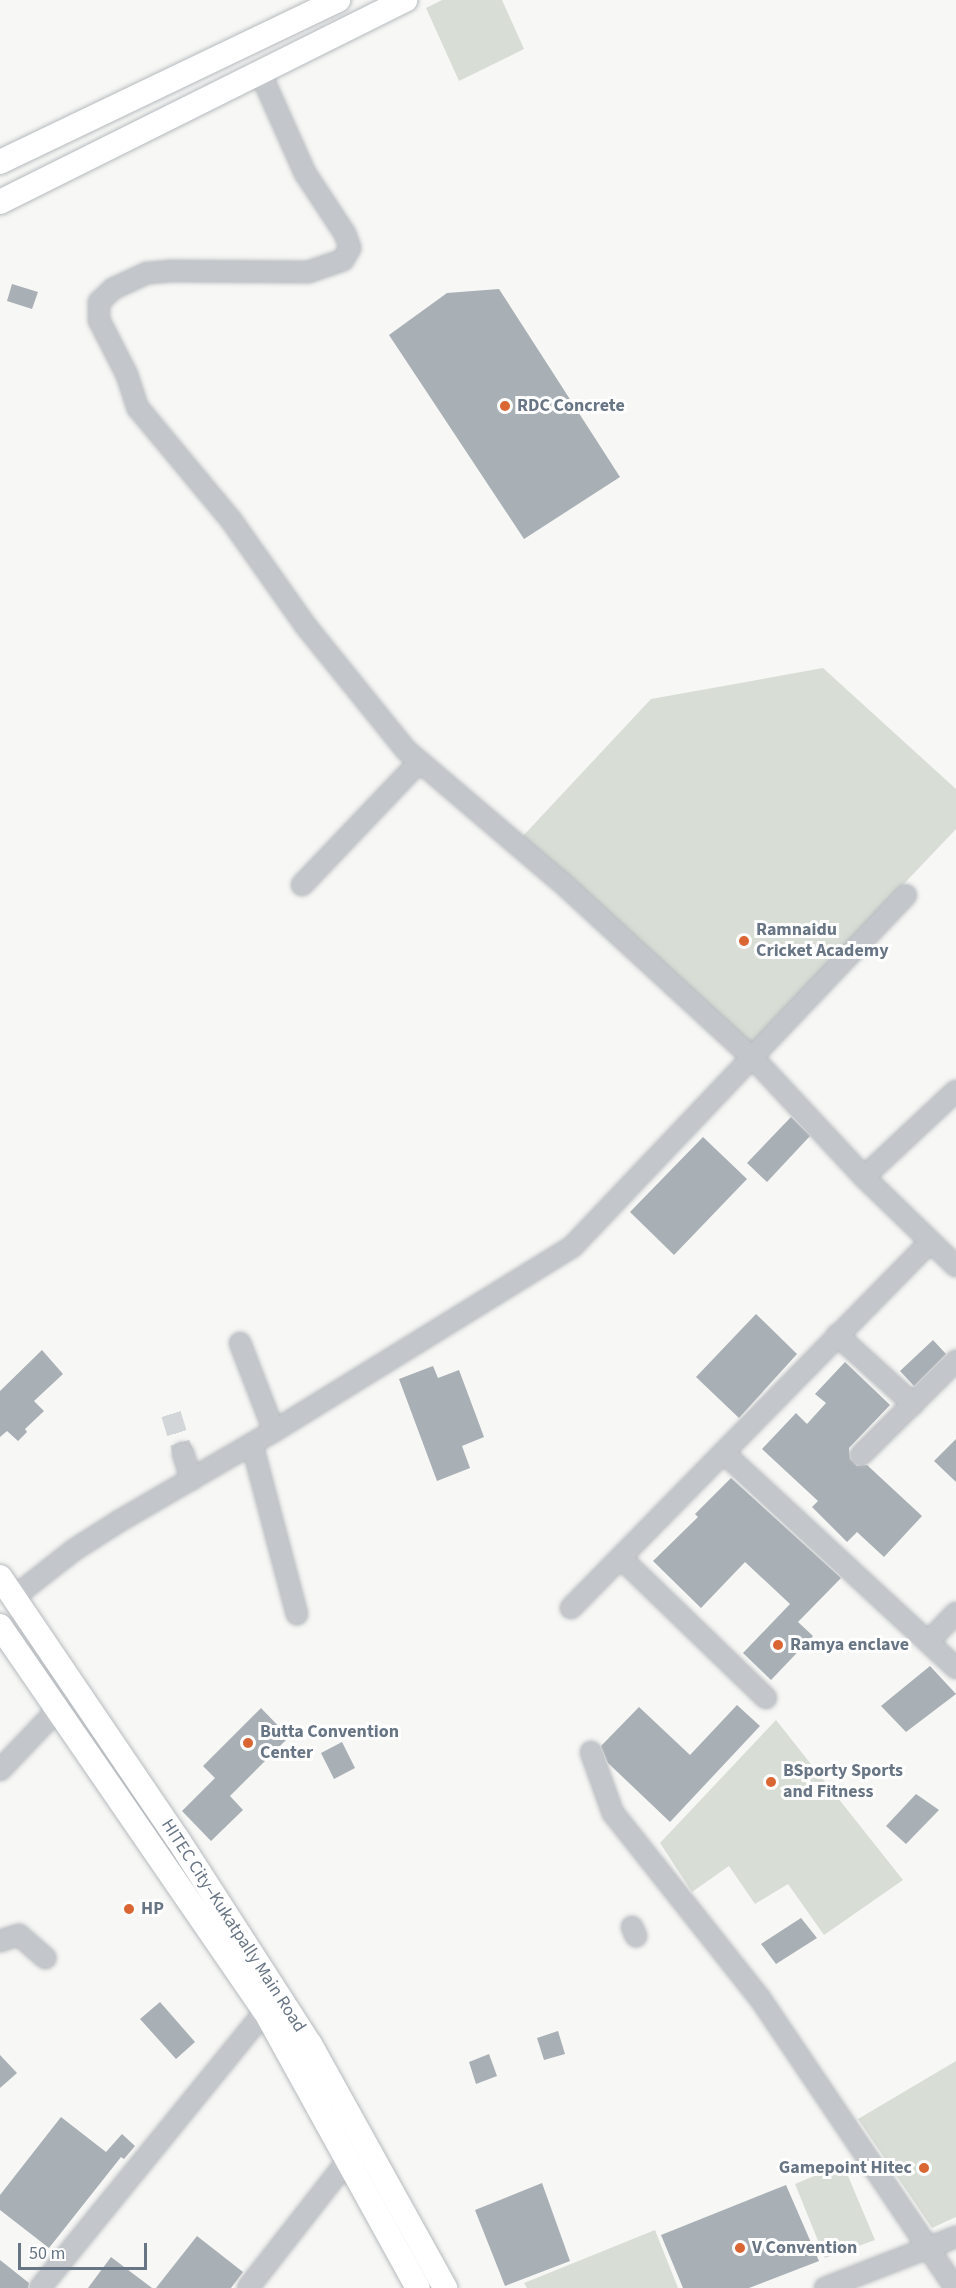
<!DOCTYPE html>
<html>
<head>
<meta charset="utf-8">
<style>
	body { margin:0 }
	#map { position:relative; width:956px; height:2288px; overflow:hidden; background:#f7f7f5; font-family:"Source Sans 3",sans-serif }
	div>[style] { position:absolute }
	[style*='--x'] { left:calc(var(--x)*1px); top:calc(var(--y)*1px); width:calc(var(--w)*1px); rotate:calc(var(--a)*1deg) }
	.green>* { inset:0; background:#d8ded6 }
	.building>* { inset:0; background:#a8afb5 }
	.minor-tunnel>* { height:20px; margin-top:-10px; transform-origin:0; background:repeating-linear-gradient(90deg,#d3d6d9 0 20px,transparent 0 30px) }
	.roads { filter:drop-shadow(0 0 2px #b6babe) drop-shadow(0 0 2px #b6babe) }
	.minor>* { height:20px; margin:-10px; padding:0 10px; transform-origin:10px; border-radius:10px; background:#c3c6ca }
	.major>* { height:24px; margin:-12px; padding:0 12px; transform-origin:12px; border-radius:12px; background:#fff }
	.dots>* { width:16px; height:16px; translate:-50% -50%; box-sizing:border-box; border:3px solid #fff; border-radius:50% }
	span { translate:-50% -50%; white-space:nowrap; text-align:center; line-height:1.15; -webkit-text-stroke:6px #fff; paint-order:stroke }
	.poi-label { font-size:18px; color:#687584; font-weight:700 }
	.left { translate:0 -50%; text-align:left }
	.right { translate:-100% -50%; text-align:right }
	.street-label { font-size:18px; color:#687584 }
	.scale { position:absolute; left:18px; top:2243px; width:129px; height:27px; box-sizing:border-box; border:3px solid #687584; border-top:0; padding-left:8px; font-size:18px; line-height:21px; white-space:nowrap; color:#687584; -webkit-text-stroke:4px #fff; paint-order:stroke }
</style>
</head>
<body>
<div id="map">
	<div class="green">
		<div style="clip-path:polygon(442px 0,502px 0,524px 49px,459px 81px,426px 8px)"></div>
		<div style="clip-path:polygon(823px 668px,956px 789px,956px 829px,752px 1044px,522px 837px,651px 699px)"></div>
		<div style="clip-path:polygon(776px 1720px,903px 1880px,824px 1935px,788px 1884px,755px 1904px,729px 1866px,692px 1892px,660px 1843px)"></div>
		<div style="clip-path:polygon(956px 2061px,956px 2217px,932px 2228px,858px 2119px)"></div>
		<div style="clip-path:polygon(843px 2164px,875px 2240px,825px 2258px,795px 2184px)"></div>
		<div style="clip-path:polygon(655px 2230px,678px 2288px,527px 2288px,524px 2283px)"></div>
	</div>
	<div class="building">
		<div style="clip-path:polygon(12px 284px,38px 292px,32px 309px,7px 301px)"></div>
		<div style="clip-path:polygon(499px 289px,620px 477px,524px 539px,389px 335px,447px 293px)"></div>
		<div style="clip-path:polygon(791px 1117px,810px 1136px,767px 1182px,747px 1163px)"></div>
		<div style="clip-path:polygon(703px 1137px,747px 1179px,674px 1255px,630px 1212px)"></div>
		<div style="clip-path:polygon(756px 1314px,797px 1354px,739px 1418px,696px 1377px)"></div>
		<div style="clip-path:polygon(933px 1340px,946px 1354px,914px 1386px,900px 1371px)"></div>
		<div style="clip-path:polygon(42px 1350px,63px 1374px,34px 1401px,44px 1411px,25px 1429px,27px 1432px,18px 1441px,7px 1431px,0 1437px,0 1391px)"></div>
		<div style="clip-path:polygon(845px 1362px,890px 1405px,849px 1448px,850px 1459px,857px 1466px,867px 1465px,922px 1516px,884px 1557px,857px 1532px,847px 1542px,812px 1507px,818px 1501px,762px 1449px,796px 1413px,807px 1424px,826px 1403px,815px 1394px)"></div>
		<div style="clip-path:polygon(433px 1366px,438px 1378px,459px 1370px,484px 1437px,462px 1446px,470px 1468px,437px 1481px,399px 1379px)"></div>
		<div style="clip-path:polygon(956px 1439px,956px 1482px,934px 1461px)"></div>
		<div style="clip-path:polygon(731px 1478px,841px 1578px,798px 1622px,813px 1636px,771px 1680px,743px 1653px,790px 1604px,745px 1562px,701px 1608px,653px 1561px,698px 1517px,695px 1514px)"></div>
		<div style="clip-path:polygon(930px 1666px,956px 1694px,906px 1732px,881px 1706px)"></div>
		<div style="clip-path:polygon(737px 1705px,760px 1726px,670px 1822px,608px 1763px,601px 1746px,639px 1707px,690px 1755px)"></div>
		<div style="clip-path:polygon(261px 1708px,289px 1737px,230px 1796px,243px 1810px,211px 1841px,182px 1811px,215px 1778px,203px 1766px)"></div>
		<div style="clip-path:polygon(342px 1742px,355px 1768px,334px 1779px,321px 1753px)"></div>
		<div style="clip-path:polygon(916px 1794px,939px 1810px,906px 1844px,886px 1826px)"></div>
		<div style="clip-path:polygon(801px 1918px,817px 1938px,776px 1964px,761px 1944px)"></div>
		<div style="clip-path:polygon(160px 2002px,195px 2042px,176px 2059px,140px 2019px)"></div>
		<div style="clip-path:polygon(558px 2031px,565px 2054px,544px 2060px,537px 2038px)"></div>
		<div style="clip-path:polygon(489px 2054px,497px 2076px,476px 2084px,469px 2062px)"></div>
		<div style="clip-path:polygon(0 2055px,17px 2073px,0 2088px)"></div>
		<div style="clip-path:polygon(61px 2117px,106px 2152px,122px 2134px,135px 2146px,124px 2159px,121px 2157px,49px 2248px,0 2210px,0 2195px)"></div>
		<div style="clip-path:polygon(542px 2183px,570px 2261px,505px 2286px,475px 2210px)"></div>
		<div style="clip-path:polygon(786px 2185px,819px 2261px,749px 2288px,683px 2288px,661px 2235px)"></div>
		<div style="clip-path:polygon(197px 2236px,243px 2272px,231px 2288px,156px 2288px)"></div>
		<div style="clip-path:polygon(111px 2257px,152px 2288px,88px 2288px)"></div>
		<div style="clip-path:polygon(0 2260px,29px 2283px,28px 2288px,0 2288px)"></div>
	</div>
	<div class="minor-tunnel">
		<div style="--x:171;--y:1414;--w:41;--a:72.9"></div>
	</div>
	<div class="roads">
		<div class="minor">
			<div style="--x:260;--y:72;--w:111;--a:66"></div>
			<div style="--x:305;--y:173;--w:73;--a:56.7"></div>
			<div style="--x:345;--y:234;--w:15;--a:70"></div>
			<div style="--x:350;--y:248;--w:14;--a:120"></div>
			<div style="--x:343;--y:260;--w:36;--a:161"></div>
			<div style="--x:309;--y:272;--w:138;--a:-179.6"></div>
			<div style="--x:171;--y:271;--w:24;--a:175"></div>
			<div style="--x:147;--y:273;--w:38;--a:155"></div>
			<div style="--x:113;--y:289;--w:19;--a:137"></div>
			<div style="--x:99;--y:302;--w:18;--a:90"></div>
			<div style="--x:99;--y:320;--w:62;--a:63"></div>
			<div style="--x:127;--y:375;--w:35;--a:72"></div>
			<div style="--x:138;--y:408;--w:146;--a:50.3"></div>
			<div style="--x:231;--y:520;--w:128;--a:54.8"></div>
			<div style="--x:305;--y:625;--w:161;--a:51.1"></div>
			<div style="--x:406;--y:750;--w:201;--a:40.4"></div>
			<div style="--x:559;--y:880;--w:265;--a:42.6"></div>
			<div style="--x:754;--y:1059;--w:161;--a:47"></div>
			<div style="--x:864;--y:1177;--w:128;--a:44.1"></div>
			<div style="--x:302;--y:885;--w:170;--a:-46.4"></div>
			<div style="--x:864;--y:1177;--w:126;--a:-43.1"></div>
			<div style="--x:837;--y:1335;--w:103;--a:42.2"></div>
			<div style="--x:240;--y:1343;--w:94;--a:68.9"></div>
			<div style="--x:252;--y:1444;--w:176;--a:75.2"></div>
			<div style="--x:183;--y:1453;--w:28;--a:73"></div>
			<div style="--x:725;--y:1454;--w:315;--a:42.8"></div>
			<div style="--x:861;--y:1455;--w:134;--a:-44.7"></div>
			<div style="--x:622;--y:1559;--w:200;--a:44"></div>
			<div style="--x:14;--y:1597;--w:76;--a:-38.1"></div>
			<div style="--x:74;--y:1550;--w:56;--a:-32.6"></div>
			<div style="--x:121;--y:1520;--w:177;--a:-30.2"></div>
			<div style="--x:274;--y:1431;--w:350;--a:-31.7"></div>
			<div style="--x:572;--y:1247;--w:485;--a:-46.5"></div>
			<div style="--x:571;--y:1608;--w:513;--a:-45.55"></div>
			<div style="--x:929;--y:1641;--w:39;--a:-46"></div>
			<div style="--x:591;--y:1752;--w:65;--a:70.2"></div>
			<div style="--x:613;--y:1813;--w:235;--a:51.6"></div>
			<div style="--x:759;--y:1997;--w:351;--a:56"></div>
			<div style="--x:0;--y:1770;--w:84;--a:-46.4"></div>
			<div style="--x:632;--y:1927;--w:10;--a:66"></div>
			<div style="--x:0;--y:1941;--w:20;--a:-18"></div>
			<div style="--x:19;--y:1935;--w:35;--a:41"></div>
			<div style="--x:40;--y:2288;--w:357;--a:-50.9"></div>
			<div style="--x:248;--y:2288;--w:162;--a:-52"></div>
			<div style="--x:825;--y:2288;--w:141;--a:-21.3"></div>
		</div>
		<div class="major">
			<div style="--x:0;--y:162;--w:375;--a:-25.6"></div>
			<div style="--x:0;--y:202;--w:453;--a:-26.5"></div>
			<div style="--x:0;--y:1577;--w:315;--a:55.9"></div>
			<div style="--x:177;--y:1838;--w:245;--a:57.2"></div>
			<div style="--x:310;--y:2044;--w:279;--a:61"></div>
			<div style="--x:0;--y:1626;--w:467;--a:55.5"></div>
			<div style="--x:265;--y:2011;--w:316;--a:61.1"></div>
		</div>
	</div>
	<div class="dots">
		<div style="left:505px;top:406px;background:#d96633"></div>
		<div style="left:744px;top:941px;background:#d96633"></div>
		<div style="left:778px;top:1645px;background:#d96633"></div>
		<div style="left:248px;top:1743px;background:#d96633"></div>
		<div style="left:771px;top:1782px;background:#d96633"></div>
		<div style="left:129px;top:1909px;background:#d96633"></div>
		<div style="left:924px;top:2168px;background:#d96633"></div>
		<div style="left:740px;top:2248px;background:#d96633"></div>
	</div>
	<div class="poi-label">
		<span class="left" style="left:517px;top:406px">RDC Concrete</span>
		<span class="left" style="left:756px;top:941px">Ramnaidu<br>Cricket Academy</span>
		<span class="left" style="left:790px;top:1645px">Ramya enclave</span>
		<span class="left" style="left:260px;top:1743px">Butta Convention<br>Center</span>
		<span class="left" style="left:783px;top:1782px">BSporty Sports<br>and Fitness</span>
		<span class="left" style="left:141px;top:1909px">HP</span>
		<span class="right" style="left:912px;top:2168px">Gamepoint Hitec</span>
		<span class="left" style="left:752px;top:2248px">V Convention</span>
	</div>
	<div class="street-label">
		<span style="left:233px;top:1926px;rotate:57deg">HITEC City–Kukatpally Main Road</span>
	</div>
	<div class="scale">50 m</div>
</div>
</body>
</html>
